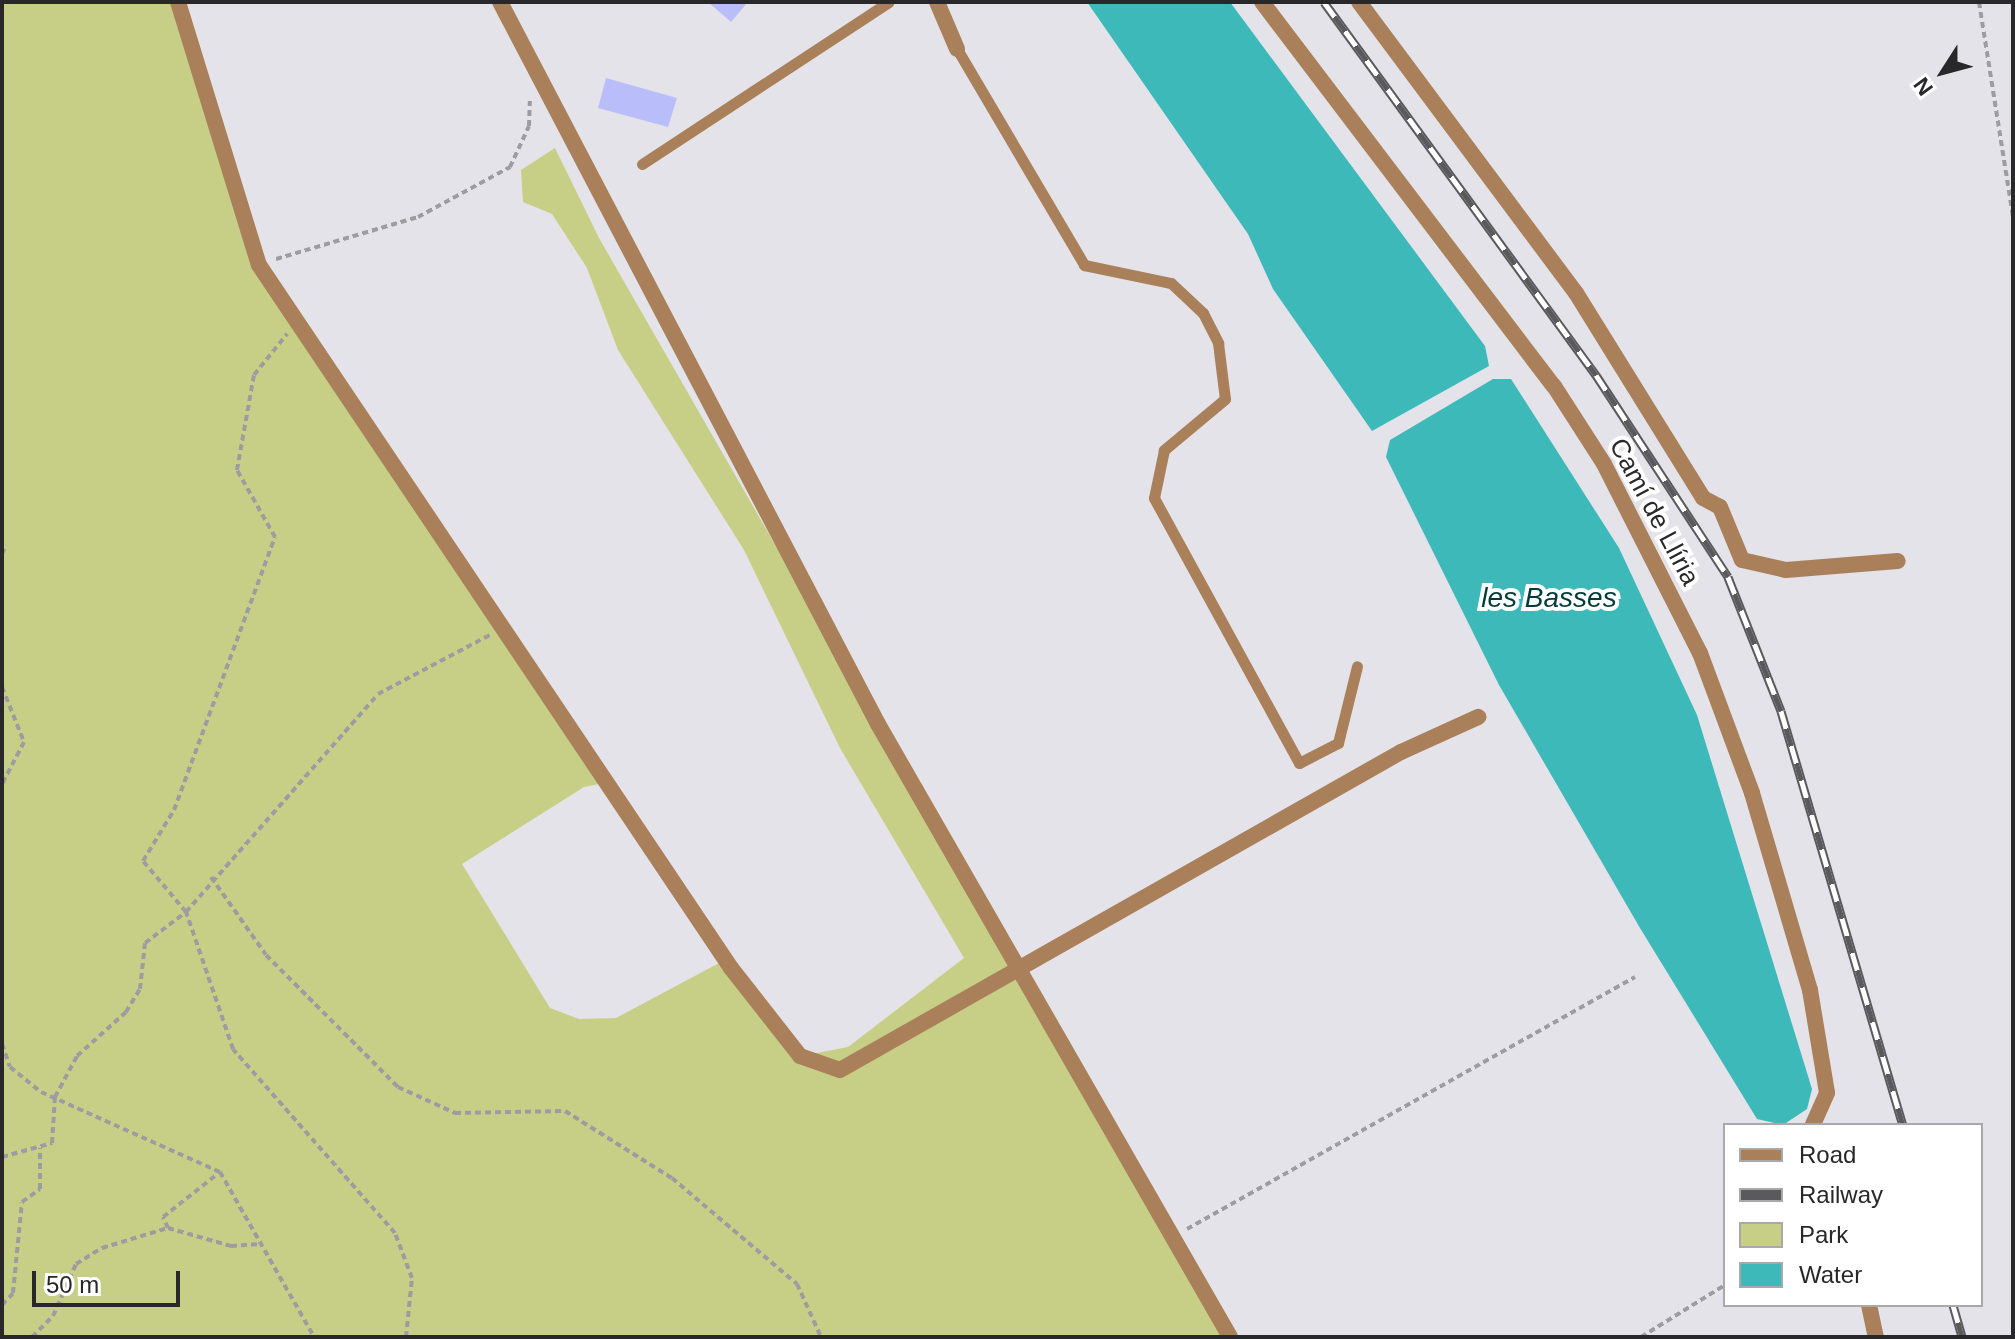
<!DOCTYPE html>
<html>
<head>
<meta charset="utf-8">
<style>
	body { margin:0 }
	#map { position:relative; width:2015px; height:1339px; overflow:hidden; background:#e4e3e9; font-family:Arial,sans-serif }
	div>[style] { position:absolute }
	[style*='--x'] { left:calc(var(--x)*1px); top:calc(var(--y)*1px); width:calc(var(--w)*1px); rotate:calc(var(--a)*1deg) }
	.green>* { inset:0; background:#c7cf86 }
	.water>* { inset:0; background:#3db9ba }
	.building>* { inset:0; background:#b9befa }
	.path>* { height:4px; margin-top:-2px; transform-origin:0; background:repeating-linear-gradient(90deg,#9d9ca0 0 6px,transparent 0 10px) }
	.lane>* { height:11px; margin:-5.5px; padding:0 5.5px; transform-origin:5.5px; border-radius:5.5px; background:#aa805a }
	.street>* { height:16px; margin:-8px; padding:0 8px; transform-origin:8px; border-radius:8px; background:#aa805a }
	.rail>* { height:9px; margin-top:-4.5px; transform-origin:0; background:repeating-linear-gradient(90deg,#fff 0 18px,#5a595c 0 36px); box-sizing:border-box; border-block:2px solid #5a595c }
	span { translate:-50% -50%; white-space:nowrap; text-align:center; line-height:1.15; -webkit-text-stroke:8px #fff; paint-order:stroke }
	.street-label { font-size:26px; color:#282729 }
	.water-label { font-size:28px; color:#003b3b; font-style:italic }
	.frame { position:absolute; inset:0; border:4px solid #282729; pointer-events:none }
	.legend { position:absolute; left:1723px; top:1123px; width:260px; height:184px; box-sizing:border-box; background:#fff; border:2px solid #a9a9a9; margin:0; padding:10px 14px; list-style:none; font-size:24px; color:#282729 }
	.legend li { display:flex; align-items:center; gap:16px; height:40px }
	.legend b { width:40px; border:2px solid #a9a9a9 }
	.north { position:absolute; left:1903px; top:32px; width:80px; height:80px; -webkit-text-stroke:6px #fff; paint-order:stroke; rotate:234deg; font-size:22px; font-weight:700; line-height:32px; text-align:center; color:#282729 }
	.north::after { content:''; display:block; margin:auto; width:28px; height:36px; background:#282729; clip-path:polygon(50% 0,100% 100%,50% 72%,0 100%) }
	.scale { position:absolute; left:32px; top:1271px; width:148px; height:36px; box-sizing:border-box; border:4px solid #282729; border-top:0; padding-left:10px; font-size:24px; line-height:28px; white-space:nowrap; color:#282729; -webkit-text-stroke:6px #fff; paint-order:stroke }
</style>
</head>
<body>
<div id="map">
	<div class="green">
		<div style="clip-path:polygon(2px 2px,178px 2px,259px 265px,609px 782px,584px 787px,462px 864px,550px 1008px,579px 1019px,616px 1018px,721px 962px,801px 1056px,848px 1047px,964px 958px,840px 748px,744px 550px,618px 350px,587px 268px,552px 214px,523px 202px,521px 170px,555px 148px,599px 238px,1230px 1337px,2px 1337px)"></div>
	</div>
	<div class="water">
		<div style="clip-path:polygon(1087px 2px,1230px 2px,1485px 346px,1489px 366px,1372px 431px,1273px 289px,1248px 234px)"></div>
		<div style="clip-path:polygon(1493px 379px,1511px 379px,1619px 548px,1697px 715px,1812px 1089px,1807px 1109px,1783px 1125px,1757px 1119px,1640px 928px,1499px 685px,1386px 457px,1390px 440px)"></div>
	</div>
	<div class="building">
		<div style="clip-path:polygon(708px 2px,748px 2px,731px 22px)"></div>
		<div style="clip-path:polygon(606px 78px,677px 98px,668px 127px,598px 108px)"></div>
	</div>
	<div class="path">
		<div style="--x:1979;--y:2;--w:218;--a:81"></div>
		<div style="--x:276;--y:259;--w:148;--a:-16.5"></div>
		<div style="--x:418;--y:217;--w:105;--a:-28.5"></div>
		<div style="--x:510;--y:167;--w:45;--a:-65.1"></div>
		<div style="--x:529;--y:126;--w:25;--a:-88"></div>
		<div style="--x:2;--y:554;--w:10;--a:-66"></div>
		<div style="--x:2;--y:687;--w:59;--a:68.2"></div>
		<div style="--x:24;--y:742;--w:47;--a:117.6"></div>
		<div style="--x:211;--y:877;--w:95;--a:54.8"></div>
		<div style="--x:266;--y:955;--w:187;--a:45"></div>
		<div style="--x:398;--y:1087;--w:63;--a:24.5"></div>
		<div style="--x:455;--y:1113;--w:110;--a:-1"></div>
		<div style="--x:565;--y:1111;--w:126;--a:32.1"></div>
		<div style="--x:672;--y:1178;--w:164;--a:40.3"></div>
		<div style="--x:797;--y:1284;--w:58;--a:65.6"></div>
		<div style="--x:2;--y:1044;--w:24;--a:71"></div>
		<div style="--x:10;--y:1067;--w:40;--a:39"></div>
		<div style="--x:41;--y:1092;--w:196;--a:24.1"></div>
		<div style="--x:220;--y:1172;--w:190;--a:60.3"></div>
		<div style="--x:2;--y:1157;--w:52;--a:-15.6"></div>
		<div style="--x:52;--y:1143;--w:46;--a:-86.3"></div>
		<div style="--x:55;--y:1097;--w:47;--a:-61.8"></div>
		<div style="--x:77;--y:1056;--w:66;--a:-41.9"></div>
		<div style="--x:126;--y:1012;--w:27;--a:-59"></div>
		<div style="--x:140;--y:989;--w:46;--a:-83.8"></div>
		<div style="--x:145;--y:943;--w:51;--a:-37.1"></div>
		<div style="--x:186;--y:912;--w:67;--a:-130.1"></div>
		<div style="--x:143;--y:861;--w:60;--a:-58.7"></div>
		<div style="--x:174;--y:810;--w:291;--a:-69.7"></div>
		<div style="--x:275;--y:537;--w:77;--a:-119.6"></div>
		<div style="--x:237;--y:470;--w:97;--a:-79.9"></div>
		<div style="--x:254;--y:375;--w:53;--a:-51.2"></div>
		<div style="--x:168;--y:1228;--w:12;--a:-114"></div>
		<div style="--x:163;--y:1217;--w:73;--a:-38.3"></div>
		<div style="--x:1187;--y:1229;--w:514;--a:-29.36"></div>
		<div style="--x:2;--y:1305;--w:16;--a:-47"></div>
		<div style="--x:13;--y:1293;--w:91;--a:-84.4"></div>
		<div style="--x:22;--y:1202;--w:22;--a:-36"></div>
		<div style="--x:40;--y:1189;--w:41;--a:-90"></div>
		<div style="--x:32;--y:1337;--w:30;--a:-45"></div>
		<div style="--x:53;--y:1316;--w:57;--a:-66.1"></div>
		<div style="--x:76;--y:1264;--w:31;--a:-32"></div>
		<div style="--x:102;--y:1248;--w:69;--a:-16.9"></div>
		<div style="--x:168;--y:1228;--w:66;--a:15.9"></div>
		<div style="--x:231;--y:1246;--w:29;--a:-4"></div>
		<div style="--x:406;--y:1337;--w:59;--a:-84.2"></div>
		<div style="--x:412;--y:1278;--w:48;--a:-110.7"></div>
		<div style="--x:395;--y:1233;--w:245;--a:-131.4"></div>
		<div style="--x:233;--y:1049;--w:145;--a:-108.9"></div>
		<div style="--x:186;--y:912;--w:290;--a:-48.6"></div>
		<div style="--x:378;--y:694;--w:127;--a:-27.8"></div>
		<div style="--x:1641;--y:1337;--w:99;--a:-31.8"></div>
	</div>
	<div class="lane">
		<div style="--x:957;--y:49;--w:251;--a:59.5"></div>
		<div style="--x:1084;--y:265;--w:89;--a:11.7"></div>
		<div style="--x:1171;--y:283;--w:44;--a:43.2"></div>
		<div style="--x:1203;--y:313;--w:34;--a:63"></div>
		<div style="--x:1218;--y:343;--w:56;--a:82.9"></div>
		<div style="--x:1225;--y:399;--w:80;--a:140.1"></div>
		<div style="--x:1164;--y:450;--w:49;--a:101.8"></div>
		<div style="--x:1154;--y:498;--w:302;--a:61.3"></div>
		<div style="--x:1299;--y:763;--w:44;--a:-27.1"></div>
		<div style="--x:1338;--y:743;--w:79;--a:-76.1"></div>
		<div style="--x:642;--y:164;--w:295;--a:-33.3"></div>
	</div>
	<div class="street">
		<div style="--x:178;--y:2;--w:275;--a:72.9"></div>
		<div style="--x:259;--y:265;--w:847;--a:56.12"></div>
		<div style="--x:731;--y:968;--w:112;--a:51.9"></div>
		<div style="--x:800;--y:1056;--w:42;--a:19.3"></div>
		<div style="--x:840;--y:1070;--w:645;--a:-29.55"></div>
		<div style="--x:1401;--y:752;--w:85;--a:-24.4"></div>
		<div style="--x:500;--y:2;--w:815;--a:62.37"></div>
		<div style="--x:878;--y:724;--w:707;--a:60.13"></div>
		<div style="--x:937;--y:2;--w:51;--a:66.9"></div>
		<div style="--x:1262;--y:2;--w:482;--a:52.8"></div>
		<div style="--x:1554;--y:386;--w:93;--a:57.3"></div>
		<div style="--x:1604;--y:464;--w:212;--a:63.1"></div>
		<div style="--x:1700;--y:653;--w:149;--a:69.6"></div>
		<div style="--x:1752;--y:793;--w:205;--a:73.6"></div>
		<div style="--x:1810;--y:990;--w:104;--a:80.6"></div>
		<div style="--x:1827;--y:1093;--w:35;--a:114"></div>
		<div style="--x:1359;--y:2;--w:363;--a:53.3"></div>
		<div style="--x:1576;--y:293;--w:241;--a:58.2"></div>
		<div style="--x:1703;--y:498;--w:19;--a:28"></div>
		<div style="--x:1720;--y:507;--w:57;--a:67.5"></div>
		<div style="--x:1742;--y:560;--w:45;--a:12.8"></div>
		<div style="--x:1786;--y:570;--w:112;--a:-4.6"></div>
		<div style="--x:1869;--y:1305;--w:33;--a:78"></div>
	</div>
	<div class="rail">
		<div style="--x:1324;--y:2;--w:462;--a:53.9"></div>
		<div style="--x:1596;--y:375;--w:241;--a:56.8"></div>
		<div style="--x:1728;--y:577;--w:144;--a:68.4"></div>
		<div style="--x:1781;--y:711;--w:432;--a:73.6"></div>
		<div style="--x:1953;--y:1305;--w:33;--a:74"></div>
	</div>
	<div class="street-label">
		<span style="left:1654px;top:512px;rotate:62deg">Camí de Llíria</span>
	</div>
	<div class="water-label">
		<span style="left:1549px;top:598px">les Basses</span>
	</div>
	<div class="frame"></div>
	<ul class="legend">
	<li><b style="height:10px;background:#aa805a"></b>Road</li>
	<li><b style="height:10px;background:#5a595c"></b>Railway</li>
	<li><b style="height:22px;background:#c7cf86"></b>Park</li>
	<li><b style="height:22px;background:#3db9ba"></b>Water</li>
	</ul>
	<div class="north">N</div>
	<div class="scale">50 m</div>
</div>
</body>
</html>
